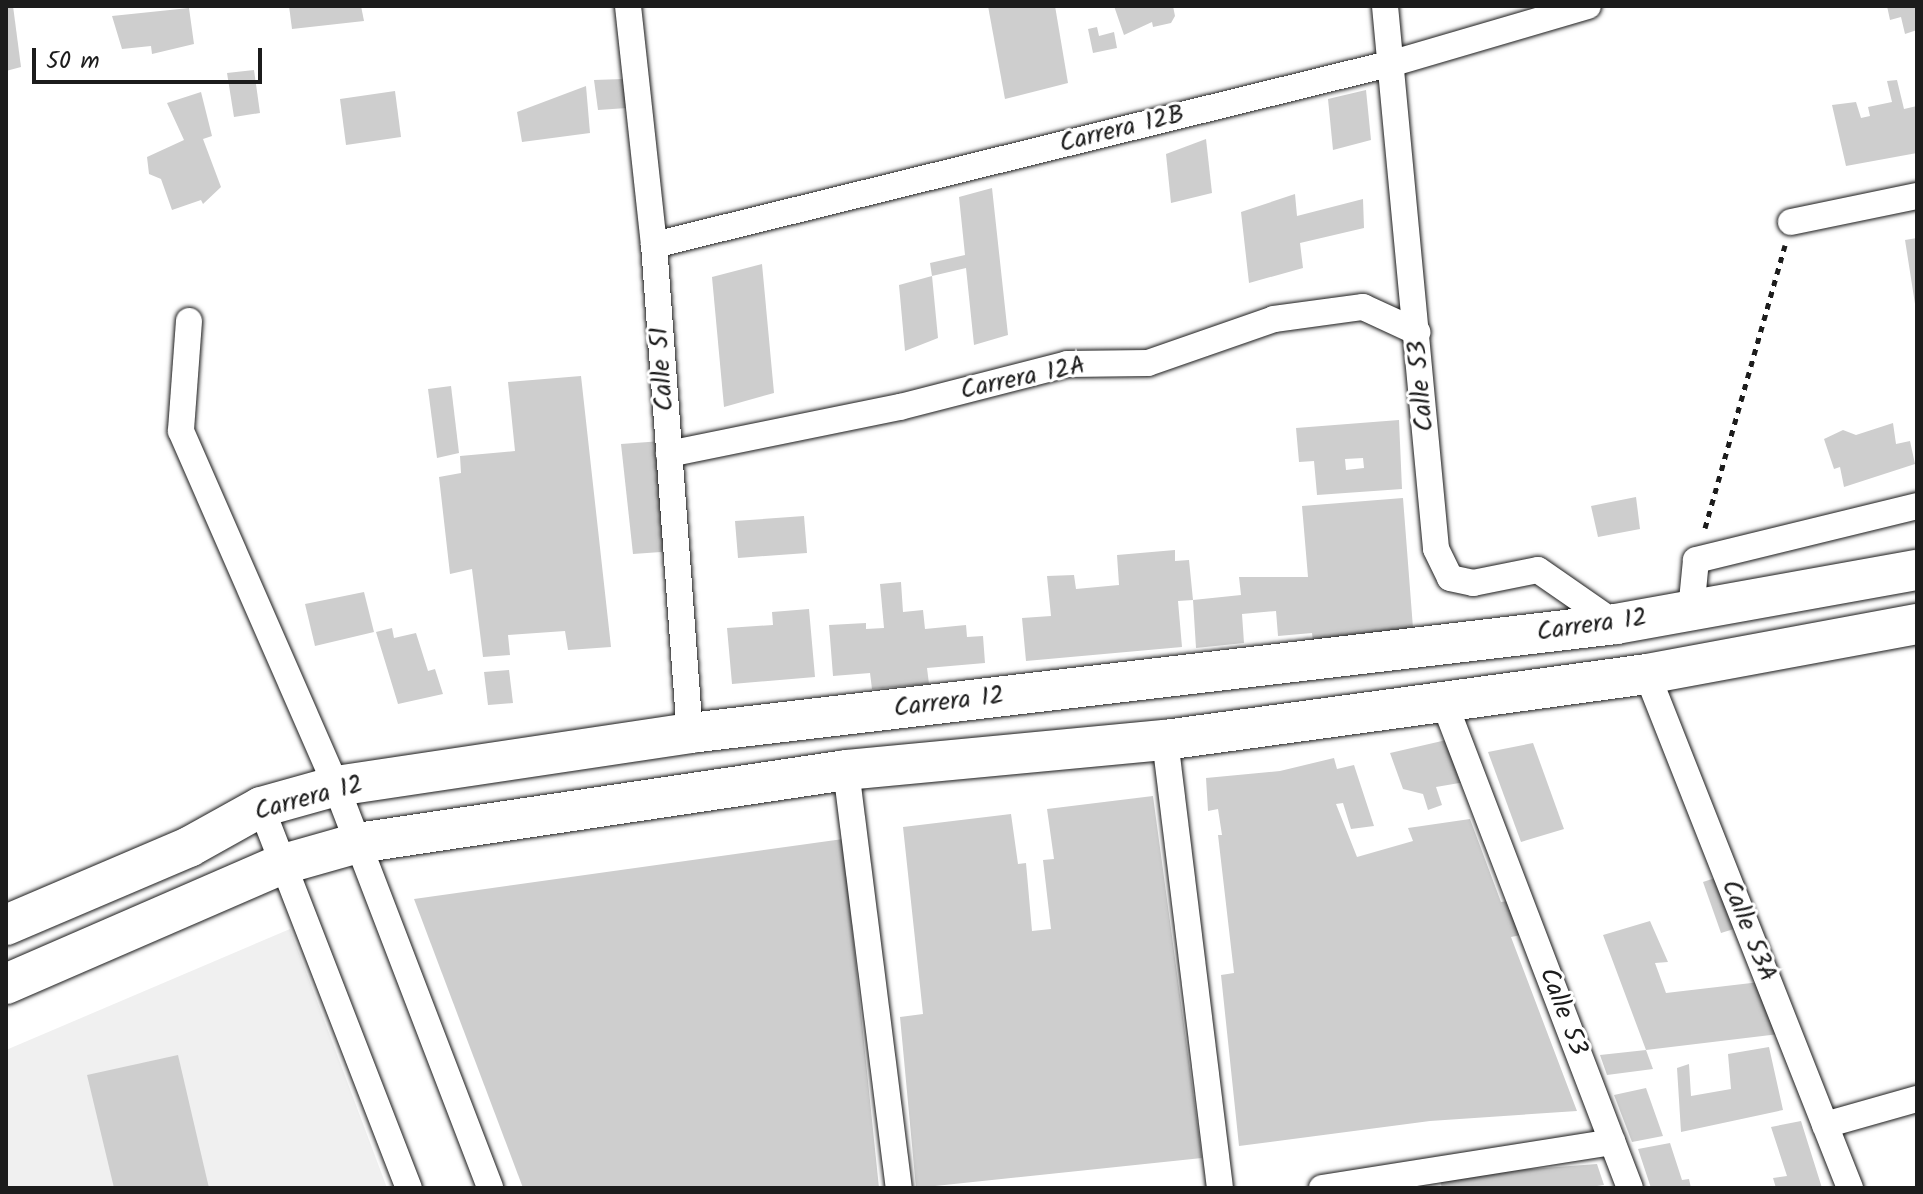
<!DOCTYPE html>
<html>
<head>
<meta charset="utf-8">
<style>
	body { margin:0 }
	#map { position:relative; width:1923px; height:1194px; overflow:hidden; background:#fff; font-family:Kalam,sans-serif }
	div>[style] { position:absolute }
	[style*='--x'] { left:calc(var(--x)*1px); top:calc(var(--y)*1px); width:calc(var(--w)*1px); rotate:calc(var(--a)*1deg) }
	.built>* { inset:0; background:#f0f0f0 }
	.building>* { inset:0; background:#cecece }
	.path>* { height:5px; margin-top:-2.5px; transform-origin:0; background:repeating-linear-gradient(90deg,#1c1c1c 0 6px,transparent 0 12px) }
	.roads { filter:drop-shadow(0 0 2px #1c1c1c) drop-shadow(0 0 2px #1c1c1c) }
	.street>* { height:26px; margin:-13px; padding:0 13px; transform-origin:13px; border-radius:13px; background:#fff }
	.primary>* { height:40px; margin:-20px; padding:0 20px; transform-origin:20px; border-radius:20px; background:#fff }
	span { translate:-50% -50%; white-space:nowrap; text-align:center; line-height:1.15; -webkit-text-stroke:6px #fff; paint-order:stroke }
	.street-label { font-size:26px; color:#1c1c1c }
	.frame { position:absolute; inset:0; border:8px solid #1c1c1c; pointer-events:none }
	.scale { position:absolute; left:32px; top:48px; width:230px; height:36px; box-sizing:border-box; border:4px solid #1c1c1c; border-top:0; padding-left:10px; font-size:24px; line-height:28px; white-space:nowrap; color:#1c1c1c; -webkit-text-stroke:6px #fff; paint-order:stroke }
</style>
</head>
<body>
<div id="map">
	<div class="built">
		<div style="clip-path:polygon(290px 929px,387px 1188px,6px 1188px,6px 1050px)"></div>
	</div>
	<div class="building">
		<div style="clip-path:polygon(13px 6px,21px 67px,6px 71px,6px 8px)"></div>
		<div style="clip-path:polygon(289px 6px,361px 6px,364px 21px,292px 29px)"></div>
		<div style="clip-path:polygon(988px 6px,1055px 6px,1068px 83px,1005px 99px)"></div>
		<div style="clip-path:polygon(1114px 6px,1173px 6px,1175px 16px,1171px 23px,1153px 27px,1152px 22px,1124px 35px)"></div>
		<div style="clip-path:polygon(1887px 6px,1917px 6px,1917px 30px,1905px 34px,1901px 17px,1890px 20px)"></div>
		<div style="clip-path:polygon(189px 8px,194px 44px,152px 54px,151px 46px,122px 49px,112px 16px)"></div>
		<div style="clip-path:polygon(1097px 27px,1099px 36px,1114px 32px,1117px 48px,1093px 53px,1088px 29px)"></div>
		<div style="clip-path:polygon(254px 70px,260px 113px,234px 117px,227px 73px)"></div>
		<div style="clip-path:polygon(623px 79px,627px 108px,598px 110px,594px 80px)"></div>
		<div style="clip-path:polygon(1897px 80px,1904px 109px,1917px 106px,1917px 153px,1846px 166px,1832px 105px,1856px 102px,1861px 118px,1870px 116px,1868px 107px,1892px 102px,1887px 81px)"></div>
		<div style="clip-path:polygon(586px 86px,590px 133px,522px 142px,517px 112px)"></div>
		<div style="clip-path:polygon(1366px 90px,1371px 140px,1333px 150px,1328px 99px)"></div>
		<div style="clip-path:polygon(395px 91px,401px 137px,346px 145px,340px 99px)"></div>
		<div style="clip-path:polygon(201px 92px,212px 136px,203px 139px,221px 187px,203px 204px,201px 200px,172px 210px,161px 179px,149px 174px,147px 157px,184px 140px,167px 103px)"></div>
		<div style="clip-path:polygon(1206px 139px,1212px 193px,1171px 203px,1166px 154px)"></div>
		<div style="clip-path:polygon(992px 188px,1008px 335px,974px 345px,966px 268px,932px 276px,930px 263px,965px 255px,959px 197px)"></div>
		<div style="clip-path:polygon(1295px 194px,1297px 216px,1363px 199px,1364px 228px,1300px 243px,1303px 268px,1249px 283px,1241px 212px)"></div>
		<div style="clip-path:polygon(1917px 238px,1917px 304px,1915px 304px,1905px 240px)"></div>
		<div style="clip-path:polygon(762px 264px,774px 393px,724px 407px,712px 277px)"></div>
		<div style="clip-path:polygon(932px 276px,938px 338px,905px 351px,899px 285px)"></div>
		<div style="clip-path:polygon(581px 376px,611px 647px,568px 650px,565px 631px,508px 635px,510px 655px,483px 657px,472px 569px,450px 574px,439px 477px,461px 473px,460px 456px,515px 451px,508px 382px)"></div>
		<div style="clip-path:polygon(451px 386px,459px 453px,437px 458px,428px 389px)"></div>
		<div style="clip-path:polygon(evenodd,1399px 420px,1402px 489px,1317px 495px,1314px 461px,1299px 462px,1296px 428px,1399px 420px,1363px 458px,1364px 468px,1346px 470px,1345px 459px,1363px 458px)"></div>
		<div style="clip-path:polygon(1893px 423px,1896px 444px,1910px 441px,1915px 464px,1844px 487px,1840px 467px,1834px 469px,1824px 439px,1843px 430px,1856px 435px)"></div>
		<div style="clip-path:polygon(662px 441px,675px 551px,633px 554px,621px 444px)"></div>
		<div style="clip-path:polygon(1636px 497px,1640px 529px,1598px 537px,1591px 506px)"></div>
		<div style="clip-path:polygon(1403px 498px,1414px 641px,1314px 649px,1312px 633px,1278px 636px,1276px 611px,1242px 614px,1244px 643px,1196px 648px,1193px 600px,1178px 601px,1182px 647px,1026px 661px,1022px 618px,1051px 616px,1047px 576px,1074px 575px,1076px 589px,1119px 585px,1117px 555px,1175px 550px,1175px 561px,1189px 560px,1193px 600px,1241px 595px,1239px 577px,1308px 577px,1302px 506px)"></div>
		<div style="clip-path:polygon(804px 516px,807px 553px,738px 558px,735px 521px)"></div>
		<div style="clip-path:polygon(901px 582px,903px 612px,923px 610px,925px 629px,966px 625px,967px 637px,983px 636px,985px 663px,927px 668px,929px 684px,872px 689px,870px 673px,833px 676px,829px 625px,866px 623px,866px 629px,884px 628px,880px 584px)"></div>
		<div style="clip-path:polygon(364px 592px,374px 632px,315px 646px,305px 604px)"></div>
		<div style="clip-path:polygon(809px 609px,815px 677px,732px 684px,727px 628px,773px 625px,772px 612px)"></div>
		<div style="clip-path:polygon(392px 628px,394px 638px,416px 633px,428px 671px,435px 669px,443px 694px,398px 704px,376px 632px)"></div>
		<div style="clip-path:polygon(509px 670px,513px 703px,488px 705px,484px 672px)"></div>
		<div style="clip-path:polygon(1455px 738px,1471px 781px,1436px 787px,1442px 805px,1428px 810px,1423px 794px,1403px 789px,1390px 753px)"></div>
		<div style="clip-path:polygon(1533px 743px,1564px 829px,1521px 842px,1488px 752px)"></div>
		<div style="clip-path:polygon(1334px 758px,1337px 769px,1354px 765px,1374px 826px,1351px 829px,1343px 803px,1336px 804px,1357px 857px,1413px 841px,1408px 828px,1470px 819px,1501px 902px,1508px 901px,1521px 935px,1511px 937px,1577px 1111px,1430px 1121px,1239px 1146px,1221px 975px,1234px 973px,1218px 835px,1222px 835px,1218px 809px,1208px 811px,1206px 778px,1280px 771px)"></div>
		<div style="clip-path:polygon(1153px 796px,1202px 1158px,916px 1188px,900px 1017px,923px 1014px,903px 827px,1011px 814px,1018px 864px,1026px 863px,1032px 931px,1051px 929px,1043px 860px,1054px 859px,1047px 809px)"></div>
		<div style="clip-path:polygon(843px 839px,879px 1188px,523px 1188px,414px 899px)"></div>
		<div style="clip-path:polygon(1721px 876px,1740px 927px,1721px 933px,1703px 882px)"></div>
		<div style="clip-path:polygon(1650px 921px,1668px 962px,1655px 963px,1666px 993px,1760px 982px,1779px 1034px,1646px 1050px,1603px 935px)"></div>
		<div style="clip-path:polygon(1769px 1047px,1783px 1110px,1681px 1132px,1677px 1068px,1689px 1064px,1691px 1096px,1731px 1089px,1728px 1054px)"></div>
		<div style="clip-path:polygon(1646px 1050px,1653px 1069px,1607px 1075px,1600px 1055px)"></div>
		<div style="clip-path:polygon(178px 1055px,209px 1188px,114px 1188px,87px 1075px)"></div>
		<div style="clip-path:polygon(1646px 1088px,1663px 1136px,1632px 1142px,1614px 1095px)"></div>
		<div style="clip-path:polygon(1801px 1121px,1822px 1188px,1776px 1188px,1773px 1178px,1787px 1176px,1771px 1127px)"></div>
		<div style="clip-path:polygon(1670px 1143px,1682px 1180px,1689px 1179px,1691px 1188px,1651px 1188px,1638px 1149px)"></div>
		<div style="clip-path:polygon(1597px 1164px,1604px 1185px,1583px 1188px,1442px 1188px,1439px 1176px)"></div>
	</div>
	<div class="path">
		<div style="--x:1705;--y:528;--w:294;--a:-74.2"></div>
	</div>
	<div class="roads">
		<div class="street">
			<div style="--x:628;--y:6;--w:240;--a:83.8"></div>
			<div style="--x:654;--y:245;--w:489;--a:85.8"></div>
			<div style="--x:1385;--y:6;--w:545;--a:84.63"></div>
			<div style="--x:1436;--y:549;--w:32;--a:64"></div>
			<div style="--x:1450;--y:578;--w:24;--a:12"></div>
			<div style="--x:1473;--y:583;--w:66;--a:-11.3"></div>
			<div style="--x:1538;--y:570;--w:95;--a:34.7"></div>
			<div style="--x:1791;--y:222;--w:129;--a:-11.7"></div>
			<div style="--x:654;--y:245;--w:761;--a:-13.84"></div>
			<div style="--x:1393;--y:63;--w:203;--a:-16.3"></div>
			<div style="--x:189;--y:321;--w:110;--a:94.2"></div>
			<div style="--x:181;--y:431;--w:387;--a:66.4"></div>
			<div style="--x:336;--y:786;--w:430;--a:69"></div>
			<div style="--x:669;--y:454;--w:236;--a:-11.5"></div>
			<div style="--x:900;--y:407;--w:172;--a:-14.4"></div>
			<div style="--x:1067;--y:364;--w:81;--a:-0.7"></div>
			<div style="--x:1148;--y:363;--w:133;--a:-19.2"></div>
			<div style="--x:1274;--y:319;--w:90;--a:-7.7"></div>
			<div style="--x:1363;--y:307;--w:60;--a:24.8"></div>
			<div style="--x:1691;--y:611;--w:51;--a:-84.4"></div>
			<div style="--x:1696;--y:560;--w:228;--a:-13.7"></div>
			<div style="--x:1647;--y:674;--w:553;--a:68.45"></div>
			<div style="--x:1444;--y:702;--w:520;--a:69.06"></div>
			<div style="--x:1165;--y:740;--w:451;--a:83"></div>
			<div style="--x:846;--y:770;--w:421;--a:82.8"></div>
			<div style="--x:261;--y:807;--w:409;--a:68.8"></div>
			<div style="--x:1825;--y:1125;--w:96;--a:-15.8"></div>
			<div style="--x:1322;--y:1188;--w:294;--a:-9"></div>
		</div>
		<div class="primary">
			<div style="--x:6;--y:925;--w:199;--a:-23.1"></div>
			<div style="--x:189;--y:847;--w:82;--a:-29.1"></div>
			<div style="--x:261;--y:807;--w:78;--a:-15.6"></div>
			<div style="--x:336;--y:786;--w:358;--a:-8.5"></div>
			<div style="--x:690;--y:733;--w:932;--a:-6.71"></div>
			<div style="--x:1616;--y:624;--w:306;--a:-10.2"></div>
			<div style="--x:6;--y:984;--w:299;--a:-23.5"></div>
			<div style="--x:280;--y:865;--w:81;--a:-15.8"></div>
			<div style="--x:358;--y:843;--w:493;--a:-8.5"></div>
			<div style="--x:846;--y:770;--w:320;--a:-5.4"></div>
			<div style="--x:1165;--y:740;--w:486;--a:-7.8"></div>
			<div style="--x:1647;--y:674;--w:275;--a:-10.5"></div>
		</div>
	</div>
	<div class="street-label">
		<span style="left:1122px;top:130px;rotate:-14deg">Carrera 12B</span>
		<span style="left:663px;top:369px;rotate:-94deg">Calle 51</span>
		<span style="left:1023px;top:379px;rotate:-12deg">Carrera 12A</span>
		<span style="left:1422px;top:386px;rotate:-95deg">Calle 53</span>
		<span style="left:1592px;top:626px;rotate:-8deg">Carrera 12</span>
		<span style="left:949px;top:703px;rotate:-7deg">Carrera 12</span>
		<span style="left:309px;top:799px;rotate:-15deg">Carrera 12</span>
		<span style="left:1748px;top:931px;rotate:68deg">Calle 53A</span>
		<span style="left:1562px;top:1012px;rotate:69deg">Calle 53</span>
	</div>
	<div class="frame"></div>
	<div class="scale">50 m</div>
</div>
</body>
</html>
